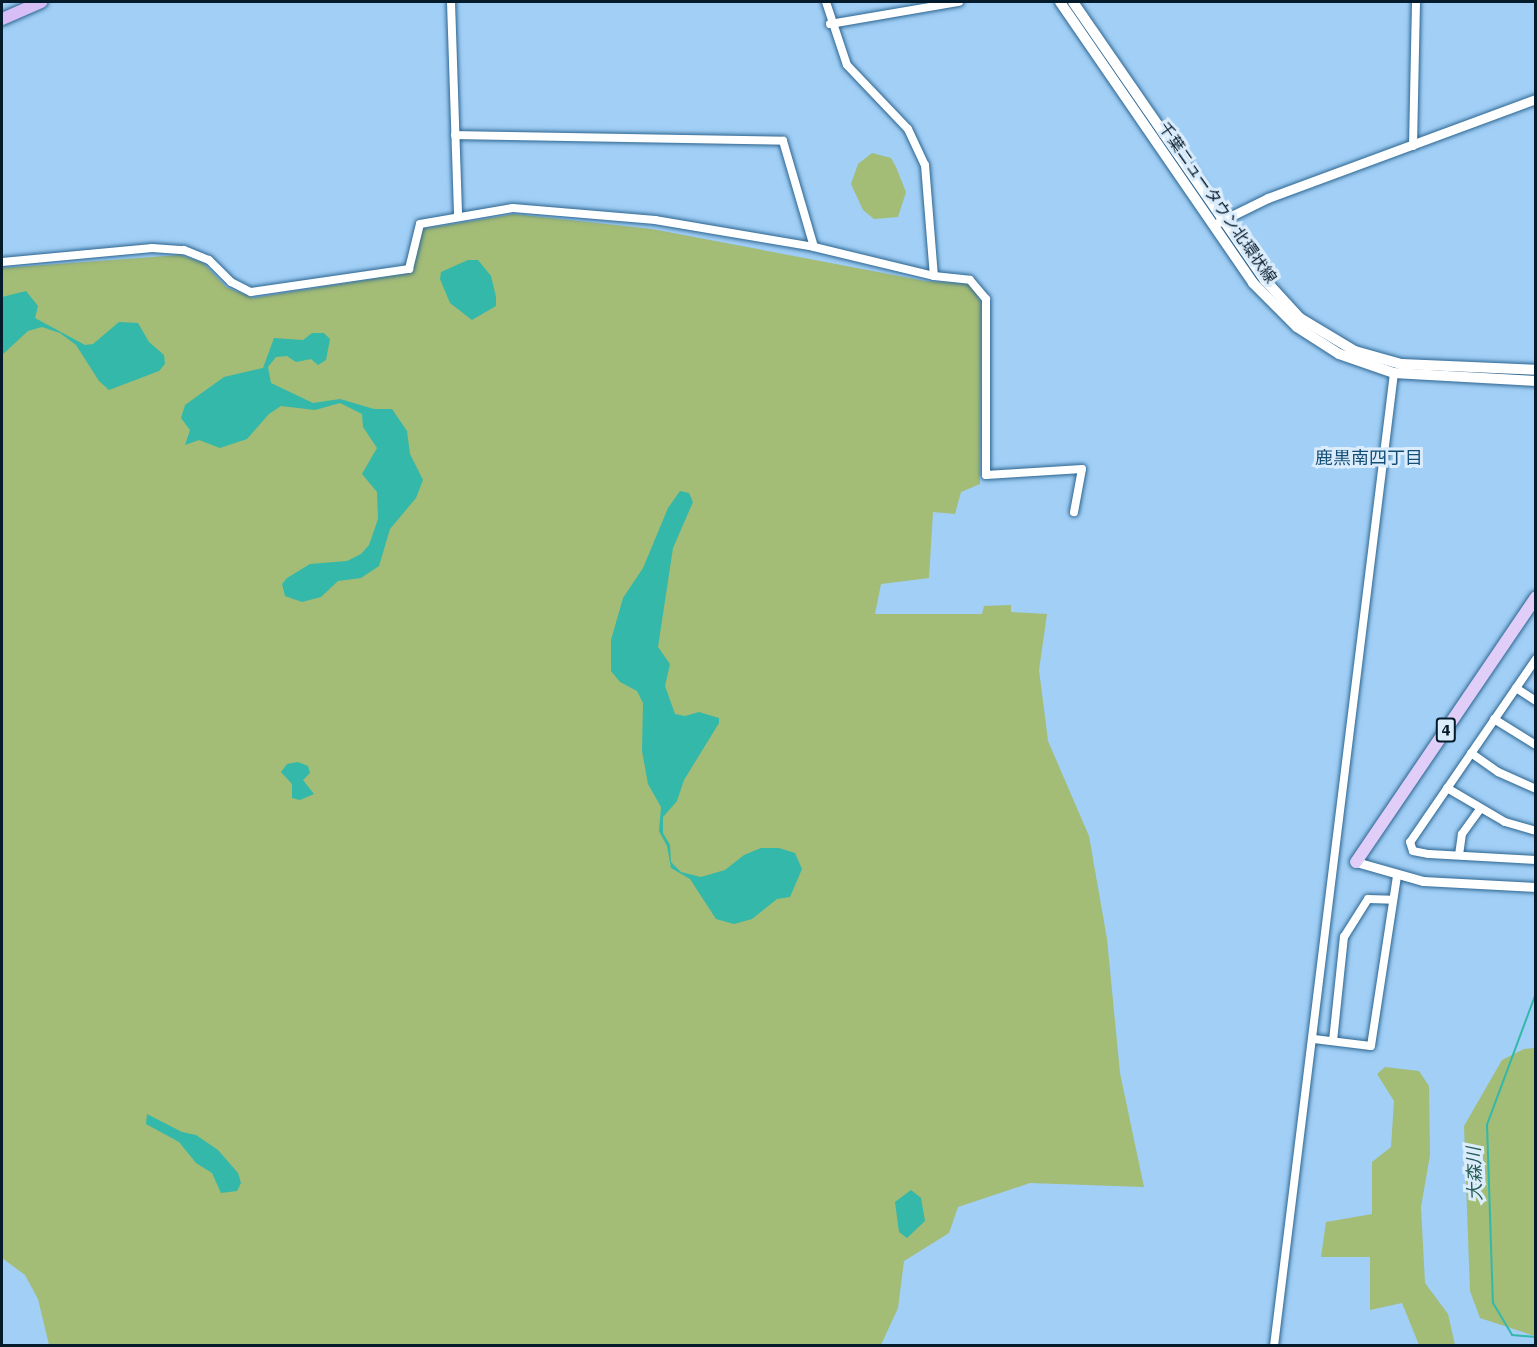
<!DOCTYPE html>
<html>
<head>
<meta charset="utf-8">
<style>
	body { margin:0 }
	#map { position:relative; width:1537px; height:1347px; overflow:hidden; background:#a1cff6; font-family:"Roboto Serif","Noto Sans JP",serif }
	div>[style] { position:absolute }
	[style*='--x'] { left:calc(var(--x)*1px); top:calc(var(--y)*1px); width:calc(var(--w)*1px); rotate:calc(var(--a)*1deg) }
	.green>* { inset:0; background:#a3bc76 }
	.water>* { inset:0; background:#33b8aa }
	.stream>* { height:2px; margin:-1px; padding:0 1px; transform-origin:1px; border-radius:1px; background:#33b8aa }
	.roads { filter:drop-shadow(0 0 2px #2c6590) drop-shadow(0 0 2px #2c6590) }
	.minor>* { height:8px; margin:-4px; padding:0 4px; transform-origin:4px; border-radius:4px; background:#fff }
	.tertiary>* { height:9px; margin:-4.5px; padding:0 4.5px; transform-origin:4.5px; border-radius:4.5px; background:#fff }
	.secondary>* { height:10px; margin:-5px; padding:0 5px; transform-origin:5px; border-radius:5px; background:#fff }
	.primary>* { height:12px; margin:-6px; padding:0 6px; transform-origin:6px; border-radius:6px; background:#e1cef8 }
	.trunk>* { height:12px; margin:-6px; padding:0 6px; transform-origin:6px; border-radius:6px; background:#d7bef6 }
	span { translate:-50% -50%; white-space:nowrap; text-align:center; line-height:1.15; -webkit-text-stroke:6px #dbedfc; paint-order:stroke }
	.shield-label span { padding:2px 4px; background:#dbedfc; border:2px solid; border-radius:4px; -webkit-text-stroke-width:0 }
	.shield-label { font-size:15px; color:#041b2c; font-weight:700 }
	.street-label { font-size:16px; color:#041b2c }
	.neighbourhood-label { font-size:18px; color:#144f79 }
	.water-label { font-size:18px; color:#275c55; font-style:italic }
	.frame { position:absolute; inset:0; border:3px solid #041b2c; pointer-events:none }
</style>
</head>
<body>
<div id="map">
	<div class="green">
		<div style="clip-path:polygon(872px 153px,891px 158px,896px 167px,906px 192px,898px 217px,874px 219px,863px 210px,851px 184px,858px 164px)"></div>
		<div style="clip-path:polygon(514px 214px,652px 229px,925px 281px,968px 284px,974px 289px,981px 303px,980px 484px,961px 492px,955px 514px,933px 512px,929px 578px,881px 584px,875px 614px,982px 614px,984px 606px,1011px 605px,1011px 612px,1047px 614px,1039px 670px,1048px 741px,1089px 836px,1107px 939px,1120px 1073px,1144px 1187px,1030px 1183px,958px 1207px,949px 1233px,904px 1261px,898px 1308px,881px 1345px,49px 1345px,38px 1299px,25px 1275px,2px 1258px,2px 268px,180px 255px,203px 263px,226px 287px,253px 298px,411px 273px,423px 229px)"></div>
		<div style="clip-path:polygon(1535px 1048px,1536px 1048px,1535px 1336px,1480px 1318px,1470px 1291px,1464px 1126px,1502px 1060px,1524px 1049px)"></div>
		<div style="clip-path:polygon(1385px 1067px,1419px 1071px,1429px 1086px,1430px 1155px,1421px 1207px,1425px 1283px,1448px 1314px,1455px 1345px,1419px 1345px,1402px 1303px,1370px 1310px,1370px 1257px,1321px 1257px,1326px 1222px,1372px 1214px,1372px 1162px,1391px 1147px,1394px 1101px,1377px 1074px)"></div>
	</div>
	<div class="water">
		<div style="clip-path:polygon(468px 260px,478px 260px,491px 276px,496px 297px,496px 306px,472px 320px,450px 303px,440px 279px,441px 272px)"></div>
		<div style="clip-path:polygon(26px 291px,38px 306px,35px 318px,85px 345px,93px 344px,119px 322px,138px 323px,149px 342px,164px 355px,165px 364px,159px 371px,109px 390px,99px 381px,76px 345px,60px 333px,42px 327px,28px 331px,2px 355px,2px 297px)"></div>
		<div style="clip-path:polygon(312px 333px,324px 333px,330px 339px,326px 360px,318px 365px,311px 359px,296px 362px,287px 356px,276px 357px,268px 367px,271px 383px,313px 403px,340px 399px,374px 409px,392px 409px,407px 431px,410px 454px,423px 480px,416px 498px,390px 529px,379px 566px,361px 578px,338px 581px,321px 597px,302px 602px,285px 596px,282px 584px,287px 578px,310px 564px,347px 561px,361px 554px,369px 545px,378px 519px,377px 492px,362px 474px,377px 448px,363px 427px,362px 414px,340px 403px,315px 410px,281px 406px,269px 414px,247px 439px,220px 448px,199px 440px,185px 445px,190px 430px,181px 418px,185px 405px,224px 377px,263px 368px,274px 338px,303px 340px)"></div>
		<div style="clip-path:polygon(680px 491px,689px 493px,693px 502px,673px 548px,658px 647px,670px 664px,665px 686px,675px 714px,685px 716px,699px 712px,719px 718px,719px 723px,684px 780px,677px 801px,663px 817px,663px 833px,670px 845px,671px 862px,681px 872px,701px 877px,725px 870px,744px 855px,761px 848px,779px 848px,795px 853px,802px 869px,790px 897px,777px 899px,752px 919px,734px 924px,716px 919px,690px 879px,671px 868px,667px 846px,659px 831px,661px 807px,648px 784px,642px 751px,643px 703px,637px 691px,620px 682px,611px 671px,611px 640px,623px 598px,643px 568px,668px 508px)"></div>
		<div style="clip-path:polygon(298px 762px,308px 766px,310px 773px,303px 780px,314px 794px,300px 800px,292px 798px,292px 784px,281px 772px,287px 764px)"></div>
		<div style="clip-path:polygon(147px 1114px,182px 1132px,196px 1135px,218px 1150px,238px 1173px,241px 1183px,237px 1191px,221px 1193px,212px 1173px,196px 1163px,179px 1142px,146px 1124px)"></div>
		<div style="clip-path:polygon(911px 1190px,921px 1198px,925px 1221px,907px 1238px,899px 1232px,895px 1202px)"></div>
	</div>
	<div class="stream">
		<div style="--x:1536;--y:993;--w:141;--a:110.4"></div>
		<div style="--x:1487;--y:1125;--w:178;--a:88.1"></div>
		<div style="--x:1493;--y:1303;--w:37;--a:59"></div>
		<div style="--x:1512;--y:1335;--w:24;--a:5"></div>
	</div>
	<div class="roads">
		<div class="minor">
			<div style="--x:451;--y:2;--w:215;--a:88.1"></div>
			<div style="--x:826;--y:2;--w:66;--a:71.6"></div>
			<div style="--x:847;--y:65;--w:88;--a:46.4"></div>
			<div style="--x:908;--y:129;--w:40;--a:65"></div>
			<div style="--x:925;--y:165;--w:111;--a:85.4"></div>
			<div style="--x:830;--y:24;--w:131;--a:-9.7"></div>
			<div style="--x:455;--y:135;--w:328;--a:1"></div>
			<div style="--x:783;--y:141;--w:110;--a:73.7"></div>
			<div style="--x:1413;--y:146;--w:144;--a:-88.8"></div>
			<div style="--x:2;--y:262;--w:151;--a:-5.3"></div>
			<div style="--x:152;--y:248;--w:32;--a:4"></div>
			<div style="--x:184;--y:250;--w:27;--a:22"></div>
			<div style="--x:209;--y:260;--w:31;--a:45"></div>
			<div style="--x:231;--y:282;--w:22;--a:27"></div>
			<div style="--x:251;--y:292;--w:160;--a:-8.3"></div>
			<div style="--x:409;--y:269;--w:46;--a:-76.3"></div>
			<div style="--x:420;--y:224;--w:94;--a:-9.8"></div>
			<div style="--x:513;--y:208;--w:143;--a:4.8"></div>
			<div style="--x:655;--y:220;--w:161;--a:9.6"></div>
			<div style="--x:814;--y:247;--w:123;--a:13.6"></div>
			<div style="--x:934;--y:276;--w:36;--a:6"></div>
			<div style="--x:970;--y:280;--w:25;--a:50"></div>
			<div style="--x:986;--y:299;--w:176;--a:90"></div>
			<div style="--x:986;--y:475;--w:96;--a:-3.6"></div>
			<div style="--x:1082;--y:469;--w:44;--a:100.5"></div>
			<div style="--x:1536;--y:659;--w:222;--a:124.5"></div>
			<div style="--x:1410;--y:842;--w:9;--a:72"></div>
			<div style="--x:1413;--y:851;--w:16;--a:11"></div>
			<div style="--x:1429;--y:854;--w:107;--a:3.2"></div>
			<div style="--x:1516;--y:688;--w:24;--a:33"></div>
			<div style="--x:1494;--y:719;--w:49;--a:31.8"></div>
			<div style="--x:1471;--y:753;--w:33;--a:35"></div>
			<div style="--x:1498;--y:772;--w:42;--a:24.1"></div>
			<div style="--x:1447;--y:788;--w:67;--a:30.4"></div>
			<div style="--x:1505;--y:822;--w:32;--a:16"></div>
			<div style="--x:1459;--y:855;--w:21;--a:-82"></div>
			<div style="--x:1462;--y:834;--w:31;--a:-54"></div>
			<div style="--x:1314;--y:1039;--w:57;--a:7"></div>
			<div style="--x:1371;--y:1046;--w:172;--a:-81.3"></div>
			<div style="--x:1333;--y:1041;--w:105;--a:-84"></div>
			<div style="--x:1344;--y:937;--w:45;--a:-57.7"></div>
			<div style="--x:1368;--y:899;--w:25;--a:2"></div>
			<div style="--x:1274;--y:1346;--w:980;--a:-82.97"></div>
		</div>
		<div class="tertiary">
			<div style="--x:1219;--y:222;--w:55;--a:-26.1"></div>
			<div style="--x:1268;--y:198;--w:286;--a:-20.3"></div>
			<div style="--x:1356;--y:862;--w:70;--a:15.8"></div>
			<div style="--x:1423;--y:881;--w:113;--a:3"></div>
		</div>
		<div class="secondary">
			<div style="--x:1060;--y:2;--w:341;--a:55.5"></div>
			<div style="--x:1253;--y:283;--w:62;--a:45"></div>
			<div style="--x:1297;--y:327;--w:50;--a:32.7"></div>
			<div style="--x:1339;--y:354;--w:58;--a:19.1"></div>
			<div style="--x:1394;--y:373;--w:142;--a:3.2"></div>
			<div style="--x:1073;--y:2;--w:338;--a:55.4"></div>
			<div style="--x:1265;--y:280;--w:52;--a:47.4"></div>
			<div style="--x:1300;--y:318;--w:64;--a:31"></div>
			<div style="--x:1355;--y:351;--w:48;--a:15.8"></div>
			<div style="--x:1401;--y:364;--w:135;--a:2.5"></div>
		</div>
		<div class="primary">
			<div style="--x:1356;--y:862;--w:320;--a:-55.8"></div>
		</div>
		<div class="trunk">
			<div style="--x:2;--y:19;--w:43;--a:-23.6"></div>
		</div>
	</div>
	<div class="shield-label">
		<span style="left:1446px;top:730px">4</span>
	</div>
	<div class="street-label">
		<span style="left:1217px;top:203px;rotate:55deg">千葉ニュータウン北環状線</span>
	</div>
	<div class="neighbourhood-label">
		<span style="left:1369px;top:458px">鹿黒南四丁目</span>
	</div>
	<div class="water-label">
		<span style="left:1475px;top:1174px;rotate:-92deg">大森川</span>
	</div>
	<div class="frame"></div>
</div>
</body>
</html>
